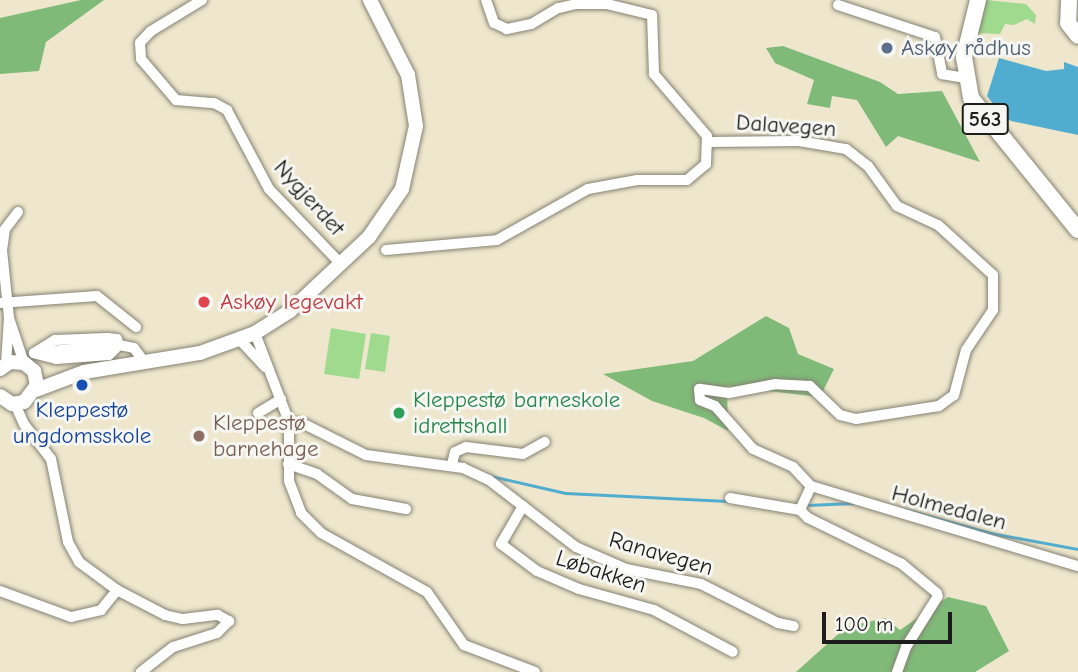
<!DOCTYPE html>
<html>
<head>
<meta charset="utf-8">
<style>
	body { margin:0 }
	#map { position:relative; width:1078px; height:672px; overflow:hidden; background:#eee7cd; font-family:"Comic Neue",sans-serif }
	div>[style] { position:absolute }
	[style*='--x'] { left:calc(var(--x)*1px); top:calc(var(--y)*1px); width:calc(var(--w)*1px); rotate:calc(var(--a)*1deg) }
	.green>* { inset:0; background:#9fda8e }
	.forest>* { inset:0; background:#7fba79 }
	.water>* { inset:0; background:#51adcf }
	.stream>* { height:2.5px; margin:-1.25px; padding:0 1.25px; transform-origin:1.25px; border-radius:1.25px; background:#51adcf }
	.roads { filter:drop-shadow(0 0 2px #858274) drop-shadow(0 0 2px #858274) }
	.street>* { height:10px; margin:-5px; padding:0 5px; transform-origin:5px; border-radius:5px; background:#fff }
	.secondary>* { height:14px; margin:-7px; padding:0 7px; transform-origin:7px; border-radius:7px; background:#fff }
	.primary>* { height:16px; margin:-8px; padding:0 8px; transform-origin:8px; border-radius:8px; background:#fff }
	.dots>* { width:19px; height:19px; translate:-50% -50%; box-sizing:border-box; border:4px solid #f6f6f2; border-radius:50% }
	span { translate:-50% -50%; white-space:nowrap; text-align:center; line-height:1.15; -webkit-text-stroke:6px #f6f6f2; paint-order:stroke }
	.shield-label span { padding:2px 5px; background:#f6f6f2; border:2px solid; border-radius:5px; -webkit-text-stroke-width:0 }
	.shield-label { font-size:21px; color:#1c1c1c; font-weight:700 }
	.service-label { font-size:23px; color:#4e5e75 }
	.left { translate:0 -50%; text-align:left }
	.street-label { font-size:23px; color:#1c1c1c }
	.health-label { font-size:23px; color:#be3a42 }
	.leisure-label { font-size:23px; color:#27864d }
	.transit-label { font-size:23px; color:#164399 }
	.education-label { font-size:23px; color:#785e54 }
	.scale { position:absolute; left:822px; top:612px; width:130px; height:32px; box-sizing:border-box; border:4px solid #1c1c1c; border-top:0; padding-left:9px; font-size:21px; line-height:24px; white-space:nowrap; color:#1c1c1c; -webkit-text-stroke:5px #f6f6f2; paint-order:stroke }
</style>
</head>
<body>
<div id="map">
	<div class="green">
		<div style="clip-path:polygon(986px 0,1026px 4px,1036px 15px,1035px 24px,1027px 19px,1014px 25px,1005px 24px,1000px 34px,977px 33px)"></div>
		<div style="clip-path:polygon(331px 328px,366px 334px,359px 379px,324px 374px)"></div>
		<div style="clip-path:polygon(371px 333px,390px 336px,385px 372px,365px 369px)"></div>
	</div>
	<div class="forest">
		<div style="clip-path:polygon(81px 0,104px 0,46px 42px,39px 71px,0 74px,0 18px)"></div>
		<div style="clip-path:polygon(783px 46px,880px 82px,898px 94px,942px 91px,980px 162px,898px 136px,886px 147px,857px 100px,832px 96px,830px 108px,807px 104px,814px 80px,775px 63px,766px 48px)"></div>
		<div style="clip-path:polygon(766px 316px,789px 328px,798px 354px,834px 369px,820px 397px,727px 386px,728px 431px,704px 418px,652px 401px,603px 374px,693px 361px)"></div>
		<div style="clip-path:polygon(948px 597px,986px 606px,1009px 651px,975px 672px,796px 672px,846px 627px,885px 618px,900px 630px)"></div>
	</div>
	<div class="water">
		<div style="clip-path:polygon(999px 58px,1046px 71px,1064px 69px,1064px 62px,1078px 67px,1078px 135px,1011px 121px,1001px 114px,987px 96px)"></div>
	</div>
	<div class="stream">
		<div style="--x:491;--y:476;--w:77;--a:12.8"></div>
		<div style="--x:566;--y:493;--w:161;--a:2.8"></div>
		<div style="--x:807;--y:505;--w:46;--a:-2.5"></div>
		<div style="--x:904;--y:509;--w:90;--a:15.4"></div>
		<div style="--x:991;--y:533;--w:88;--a:10.4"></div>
	</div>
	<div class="roads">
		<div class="street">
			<div style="--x:202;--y:0;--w:60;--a:148.7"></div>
			<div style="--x:151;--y:31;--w:16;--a:133"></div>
			<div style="--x:140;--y:43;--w:16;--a:86"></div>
			<div style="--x:141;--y:59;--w:54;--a:49.5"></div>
			<div style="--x:176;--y:100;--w:38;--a:5"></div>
			<div style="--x:214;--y:103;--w:15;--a:28"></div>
			<div style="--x:227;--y:110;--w:89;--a:62"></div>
			<div style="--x:269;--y:189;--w:104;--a:46.2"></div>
			<div style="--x:838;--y:5;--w:102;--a:18.3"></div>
			<div style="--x:935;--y:37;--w:38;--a:79"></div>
			<div style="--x:942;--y:74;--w:23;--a:10"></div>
			<div style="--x:709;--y:142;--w:90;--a:-0.6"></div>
			<div style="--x:799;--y:141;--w:48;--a:9.7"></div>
			<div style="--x:846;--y:149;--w:28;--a:38"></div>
			<div style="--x:868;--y:166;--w:49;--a:54.1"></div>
			<div style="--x:897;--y:206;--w:45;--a:24.9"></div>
			<div style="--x:938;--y:225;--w:74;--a:42.3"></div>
			<div style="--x:993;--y:275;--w:35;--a:90"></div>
			<div style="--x:993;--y:310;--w:48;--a:124"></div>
			<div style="--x:966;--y:350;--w:47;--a:104.9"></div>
			<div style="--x:954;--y:395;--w:19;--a:144"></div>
			<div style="--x:939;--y:406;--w:84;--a:171.1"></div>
			<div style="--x:856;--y:419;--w:16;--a:-166"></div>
			<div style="--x:840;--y:415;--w:42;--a:-136"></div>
			<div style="--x:810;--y:386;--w:34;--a:-177"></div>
			<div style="--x:776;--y:384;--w:48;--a:169.2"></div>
			<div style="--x:729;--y:393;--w:30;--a:-172"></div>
			<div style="--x:699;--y:389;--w:11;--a:85"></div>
			<div style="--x:700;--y:400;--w:16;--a:22"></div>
			<div style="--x:715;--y:406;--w:57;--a:48.5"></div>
			<div style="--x:753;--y:449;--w:44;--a:24.2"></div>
			<div style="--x:793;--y:467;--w:26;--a:47"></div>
			<div style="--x:18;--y:212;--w:21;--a:127"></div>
			<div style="--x:5;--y:229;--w:21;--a:98"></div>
			<div style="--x:2;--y:250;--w:68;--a:84.1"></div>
			<div style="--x:9;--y:318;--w:47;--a:71.6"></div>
			<div style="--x:386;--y:250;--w:111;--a:-5.1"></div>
			<div style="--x:497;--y:240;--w:104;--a:-29.3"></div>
			<div style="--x:588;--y:189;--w:50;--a:-10.4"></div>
			<div style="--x:637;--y:180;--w:50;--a:0"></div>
			<div style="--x:687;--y:180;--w:25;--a:-40"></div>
			<div style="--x:706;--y:164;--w:28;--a:-88"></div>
			<div style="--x:707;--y:136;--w:82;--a:-130.5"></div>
			<div style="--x:654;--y:74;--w:59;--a:-91.9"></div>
			<div style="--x:652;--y:15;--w:46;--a:-166.3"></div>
			<div style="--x:607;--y:4;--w:31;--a:180"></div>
			<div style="--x:576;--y:4;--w:18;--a:167"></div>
			<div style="--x:558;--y:8;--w:31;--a:149"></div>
			<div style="--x:531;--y:24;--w:25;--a:168"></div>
			<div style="--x:507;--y:29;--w:14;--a:-155"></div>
			<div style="--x:494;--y:23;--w:24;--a:-109"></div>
			<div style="--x:0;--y:303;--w:97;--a:-4.1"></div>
			<div style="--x:97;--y:296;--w:50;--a:38.5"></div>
			<div style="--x:255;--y:333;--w:95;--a:69.1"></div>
			<div style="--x:289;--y:422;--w:59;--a:90"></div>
			<div style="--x:289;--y:481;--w:34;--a:69"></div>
			<div style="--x:301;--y:513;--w:28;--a:45"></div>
			<div style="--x:321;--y:533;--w:121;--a:29.1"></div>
			<div style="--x:427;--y:592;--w:65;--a:55.1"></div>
			<div style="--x:464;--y:645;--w:76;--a:20.8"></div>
			<div style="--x:107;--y:338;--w:10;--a:6"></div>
			<div style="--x:117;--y:339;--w:6;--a:72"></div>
			<div style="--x:119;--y:345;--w:14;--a:135"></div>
			<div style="--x:109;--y:355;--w:53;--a:175.7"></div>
			<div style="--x:56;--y:359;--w:23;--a:-165"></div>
			<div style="--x:34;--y:353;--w:25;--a:-32"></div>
			<div style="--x:55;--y:340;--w:52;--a:-2.2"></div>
			<div style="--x:240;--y:340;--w:37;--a:47"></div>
			<div style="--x:38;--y:352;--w:81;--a:-4.9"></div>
			<div style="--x:119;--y:345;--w:15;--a:11"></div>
			<div style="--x:134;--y:348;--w:17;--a:54"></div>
			<div style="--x:6;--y:364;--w:46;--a:-86.3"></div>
			<div style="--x:15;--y:404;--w:22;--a:66"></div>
			<div style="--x:24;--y:424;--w:44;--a:52.4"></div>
			<div style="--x:51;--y:459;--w:85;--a:78.4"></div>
			<div style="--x:68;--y:542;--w:23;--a:61"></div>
			<div style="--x:79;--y:562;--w:47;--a:36.4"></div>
			<div style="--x:117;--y:590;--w:54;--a:27.5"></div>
			<div style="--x:165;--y:615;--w:18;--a:13"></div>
			<div style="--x:183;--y:619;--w:35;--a:-7"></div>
			<div style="--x:218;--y:615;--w:13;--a:29"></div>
			<div style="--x:229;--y:621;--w:17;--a:135"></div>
			<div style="--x:217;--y:633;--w:46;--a:162.3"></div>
			<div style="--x:173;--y:647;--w:41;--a:142"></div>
			<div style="--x:258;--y:413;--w:27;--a:-31"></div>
			<div style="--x:289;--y:422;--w:15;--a:8"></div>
			<div style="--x:304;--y:424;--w:69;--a:26.6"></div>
			<div style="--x:366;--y:455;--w:98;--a:7.6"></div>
			<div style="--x:463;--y:468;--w:29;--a:25"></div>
			<div style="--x:489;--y:480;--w:110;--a:37.6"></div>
			<div style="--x:576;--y:547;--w:55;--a:23.7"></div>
			<div style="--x:626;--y:569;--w:76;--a:11.3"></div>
			<div style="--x:701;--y:584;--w:86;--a:26.9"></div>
			<div style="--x:778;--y:623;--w:16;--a:11"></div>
			<div style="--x:288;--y:464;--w:31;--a:19"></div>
			<div style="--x:317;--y:474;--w:43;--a:35.5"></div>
			<div style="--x:352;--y:499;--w:55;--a:10.5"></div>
			<div style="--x:452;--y:464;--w:12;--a:-76"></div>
			<div style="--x:455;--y:452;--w:12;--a:-24"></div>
			<div style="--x:466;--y:447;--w:57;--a:7"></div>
			<div style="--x:523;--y:454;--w:25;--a:-29"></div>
			<div style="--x:730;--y:498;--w:71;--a:9.7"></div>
			<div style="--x:523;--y:506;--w:44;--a:120.1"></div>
			<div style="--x:501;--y:544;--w:45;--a:36.9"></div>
			<div style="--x:537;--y:571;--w:46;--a:23.2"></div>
			<div style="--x:579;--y:589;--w:78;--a:15.6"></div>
			<div style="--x:654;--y:610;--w:89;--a:28"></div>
			<div style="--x:0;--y:591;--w:76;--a:20.1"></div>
			<div style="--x:71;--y:617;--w:31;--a:-13"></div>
			<div style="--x:101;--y:610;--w:26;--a:-51"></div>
			<div style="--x:937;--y:593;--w:45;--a:-140.4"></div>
			<div style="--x:902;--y:564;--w:105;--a:-153.9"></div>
			<div style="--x:808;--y:518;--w:11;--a:-135"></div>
			<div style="--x:800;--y:510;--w:26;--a:-65"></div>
			<div style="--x:811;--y:486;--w:279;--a:16.7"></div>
			<div style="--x:897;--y:672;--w:27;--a:-70"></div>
			<div style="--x:906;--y:647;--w:60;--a:-57.9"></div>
		</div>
		<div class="secondary">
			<div style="--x:0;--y:369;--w:12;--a:-35"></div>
			<div style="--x:10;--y:362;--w:14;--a:4"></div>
			<div style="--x:24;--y:363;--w:13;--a:39"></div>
			<div style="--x:34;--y:371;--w:14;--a:78"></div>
			<div style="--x:37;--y:385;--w:21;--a:127"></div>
			<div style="--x:24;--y:402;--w:12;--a:171"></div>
			<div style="--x:12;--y:404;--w:14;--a:-146"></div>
			<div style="--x:36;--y:390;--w:51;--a:-20.6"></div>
			<div style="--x:84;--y:372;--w:118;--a:-9.3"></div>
			<div style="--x:200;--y:353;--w:59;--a:-20"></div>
			<div style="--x:255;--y:333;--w:41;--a:-32.2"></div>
			<div style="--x:290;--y:311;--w:108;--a:-43.1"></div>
			<div style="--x:369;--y:237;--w:58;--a:-55.5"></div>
			<div style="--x:402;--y:189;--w:65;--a:-77.5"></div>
			<div style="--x:416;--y:126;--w:52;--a:-98.9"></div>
			<div style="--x:408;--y:75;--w:84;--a:-116.9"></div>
		</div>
		<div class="primary">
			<div style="--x:978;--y:0;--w:59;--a:103.8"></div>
			<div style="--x:964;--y:57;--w:42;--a:80.3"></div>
			<div style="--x:971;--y:98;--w:170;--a:51"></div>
			<div style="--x:1069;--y:0;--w:23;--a:92"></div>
			<div style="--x:1068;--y:23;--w:16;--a:52"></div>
		</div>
	</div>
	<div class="dots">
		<div style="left:887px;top:48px;background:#5c6f8a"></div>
		<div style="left:204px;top:302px;background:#e0444e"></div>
		<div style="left:82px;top:385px;background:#1a4fb4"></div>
		<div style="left:399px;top:413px;background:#2e9e5b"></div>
		<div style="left:199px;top:436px;background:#8d6e63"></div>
	</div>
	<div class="shield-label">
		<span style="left:985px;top:119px">563</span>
	</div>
	<div class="service-label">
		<span class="left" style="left:901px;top:48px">Askøy rådhus</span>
	</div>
	<div class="street-label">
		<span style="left:786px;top:126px;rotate:4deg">Dalavegen</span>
		<span style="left:309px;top:198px;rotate:48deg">Nygjerdet</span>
		<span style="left:949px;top:508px;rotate:15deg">Holmedalen</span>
		<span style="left:661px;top:554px;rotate:16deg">Ranavegen</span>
		<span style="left:601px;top:572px;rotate:18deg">Løbakken</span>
	</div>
	<div class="health-label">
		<span class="left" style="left:220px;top:302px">Askøy legevakt</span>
	</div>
	<div class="leisure-label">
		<span class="left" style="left:413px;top:413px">Kleppestø barneskole<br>idrettshall</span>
	</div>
	<div class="transit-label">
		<span style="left:82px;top:423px">Kleppestø<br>ungdomsskole</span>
	</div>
	<div class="education-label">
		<span class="left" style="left:213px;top:436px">Kleppestø<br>barnehage</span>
	</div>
	<div class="scale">100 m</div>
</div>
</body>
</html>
